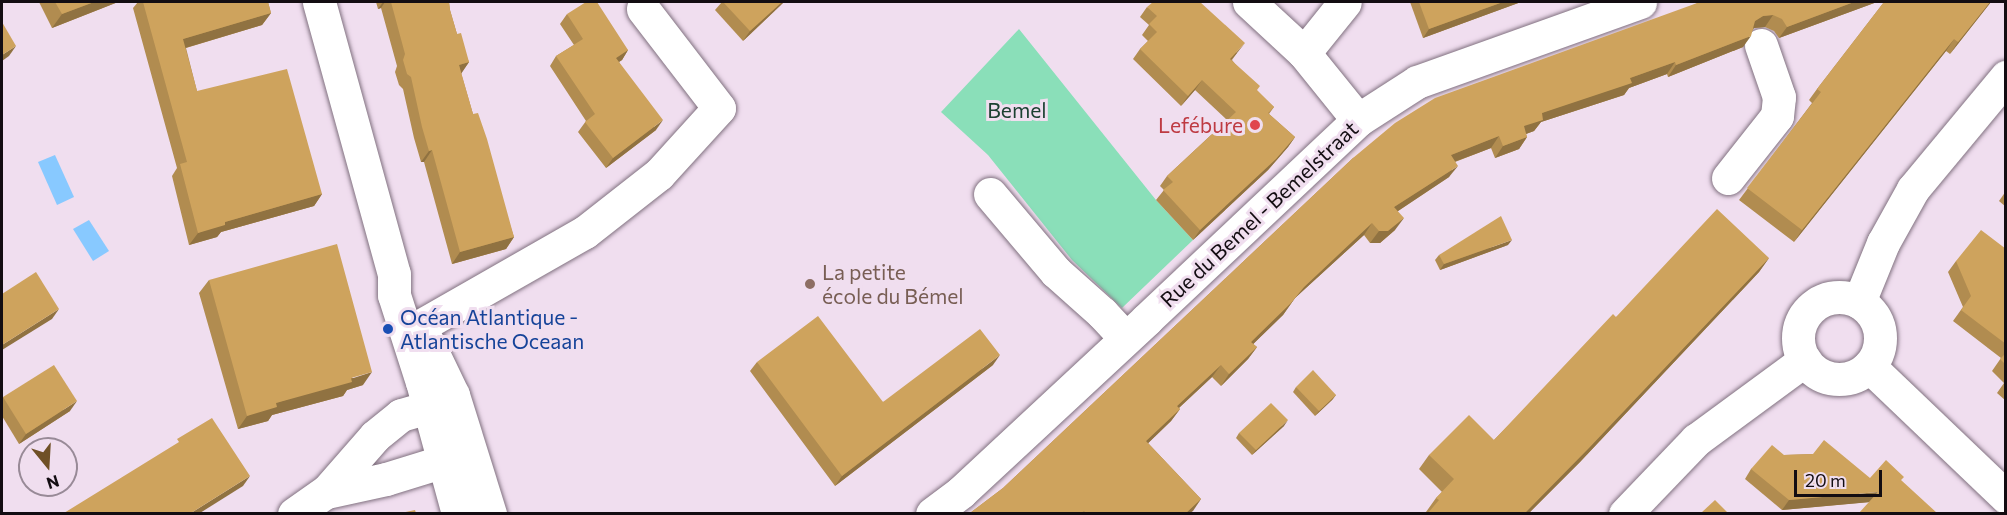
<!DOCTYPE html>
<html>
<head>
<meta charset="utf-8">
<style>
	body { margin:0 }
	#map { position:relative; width:2007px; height:515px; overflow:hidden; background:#f0deef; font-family:Commissioner,sans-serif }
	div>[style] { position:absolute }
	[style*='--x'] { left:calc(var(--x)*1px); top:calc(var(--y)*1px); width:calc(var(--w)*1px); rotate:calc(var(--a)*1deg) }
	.green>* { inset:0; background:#8adfb9 }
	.water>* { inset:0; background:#88c9ff }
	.roads { filter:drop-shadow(0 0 2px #817180) drop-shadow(0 0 2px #817180) }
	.minor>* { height:33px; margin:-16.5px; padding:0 16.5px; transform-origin:16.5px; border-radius:16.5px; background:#fff }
	.minor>.ring { margin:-16.5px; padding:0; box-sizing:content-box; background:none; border:33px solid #fff; border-radius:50% }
	.wall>* { inset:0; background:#b18c50 }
	.shaded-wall>* { inset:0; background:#907241 }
	.building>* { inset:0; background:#cea35d }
	.dots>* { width:16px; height:16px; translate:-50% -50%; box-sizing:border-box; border:3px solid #f0deef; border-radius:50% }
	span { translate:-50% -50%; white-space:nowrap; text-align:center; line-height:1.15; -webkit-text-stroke:6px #f0deef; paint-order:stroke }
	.park-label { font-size:21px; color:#1b4131 }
	.health-label { font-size:21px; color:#be3a42 }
	.right { translate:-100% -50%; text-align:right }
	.street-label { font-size:21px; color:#130d12 }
	.education-label { font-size:21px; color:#785e54 }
	.left { translate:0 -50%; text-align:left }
	.transit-label { font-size:21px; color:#164399 }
	.frame { position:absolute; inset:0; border:3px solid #130d12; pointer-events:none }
	.north { position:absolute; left:18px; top:437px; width:60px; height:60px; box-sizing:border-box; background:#f0deef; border:2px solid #988a97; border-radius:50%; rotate:162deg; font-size:16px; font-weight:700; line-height:24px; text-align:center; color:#130d12 }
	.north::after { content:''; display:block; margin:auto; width:21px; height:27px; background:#6f5026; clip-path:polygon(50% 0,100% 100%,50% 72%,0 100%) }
	.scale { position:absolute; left:1794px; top:470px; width:88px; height:27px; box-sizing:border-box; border:3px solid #130d12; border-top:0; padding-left:8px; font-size:18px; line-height:21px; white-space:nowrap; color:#130d12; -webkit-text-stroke:4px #f0deef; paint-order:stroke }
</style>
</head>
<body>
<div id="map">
	<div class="green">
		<div style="clip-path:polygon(1019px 29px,1156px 200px,1193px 240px,1122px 308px,1072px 260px,988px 155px,941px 112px)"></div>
	</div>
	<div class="water">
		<div style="clip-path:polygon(55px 155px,74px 197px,57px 205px,38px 162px)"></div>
		<div style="clip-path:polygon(89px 220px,109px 251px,93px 261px,73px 229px)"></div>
	</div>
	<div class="roads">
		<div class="minor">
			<div style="--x:319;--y:2;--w:282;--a:74.6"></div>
			<div style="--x:394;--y:274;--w:21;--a:90"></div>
			<div style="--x:394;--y:295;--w:91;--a:72.2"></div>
			<div style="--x:422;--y:382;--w:137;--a:74.7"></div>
			<div style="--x:1249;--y:2;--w:75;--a:42.8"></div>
			<div style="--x:1304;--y:53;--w:86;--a:51.1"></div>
			<div style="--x:1304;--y:53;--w:65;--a:-51.2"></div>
			<div style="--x:1728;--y:178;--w:79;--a:-51.7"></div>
			<div style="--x:1777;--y:116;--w:19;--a:-84"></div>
			<div style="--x:1779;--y:97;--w:55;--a:-109.1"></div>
			<div style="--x:990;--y:194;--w:102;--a:49.8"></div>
			<div style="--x:1056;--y:272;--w:62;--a:41.7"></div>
			<div style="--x:1102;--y:313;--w:34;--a:47"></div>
			<div class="ring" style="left:1798px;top:297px;width:49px;height:49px"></div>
			<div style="--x:1859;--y:302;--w:64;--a:-67.9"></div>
			<div style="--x:1883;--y:243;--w:62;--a:-60.9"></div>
			<div style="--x:1913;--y:189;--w:146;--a:-50.3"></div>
			<div style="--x:420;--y:326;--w:190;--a:-29.7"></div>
			<div style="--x:585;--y:232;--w:94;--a:-38.1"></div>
			<div style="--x:659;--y:174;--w:89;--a:-47.7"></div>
			<div style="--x:719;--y:108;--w:125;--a:-127.5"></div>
			<div style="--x:427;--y:341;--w:60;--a:64.3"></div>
			<div style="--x:453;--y:395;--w:125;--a:72.7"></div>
			<div style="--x:1869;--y:366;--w:190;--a:43.7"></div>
			<div style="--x:326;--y:492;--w:61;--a:-12.2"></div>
			<div style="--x:386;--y:479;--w:61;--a:-17.2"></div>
			<div style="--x:294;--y:514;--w:39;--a:-35"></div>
			<div style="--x:326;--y:492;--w:74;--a:-48.8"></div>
			<div style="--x:375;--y:436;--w:33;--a:-39"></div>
			<div style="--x:401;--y:415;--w:29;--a:-16"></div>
			<div style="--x:429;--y:407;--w:23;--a:29"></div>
			<div style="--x:932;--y:514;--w:36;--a:-37"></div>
			<div style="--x:961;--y:492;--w:254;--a:-42.9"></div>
			<div style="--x:1147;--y:319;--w:290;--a:-43.3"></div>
			<div style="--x:1358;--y:120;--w:70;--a:-32.8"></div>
			<div style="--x:1417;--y:82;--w:237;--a:-19.7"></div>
			<div style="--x:1625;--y:514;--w:103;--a:-46.2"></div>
			<div style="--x:1696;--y:440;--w:135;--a:-36.3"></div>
		</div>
	</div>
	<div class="wall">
		<div style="clip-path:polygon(39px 2px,118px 2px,52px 28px)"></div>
		<div style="clip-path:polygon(138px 2px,268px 2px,271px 13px,262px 25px,186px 48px,197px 91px,322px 194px,314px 206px,221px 232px,217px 237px,189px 245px,172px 176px,177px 168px,133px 8px)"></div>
		<div style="clip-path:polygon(376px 2px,449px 2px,450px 10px,457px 34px,469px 62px,461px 73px,473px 114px,514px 237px,506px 249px,452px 264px,424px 162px,421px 162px,414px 138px,403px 89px,399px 85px,395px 72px,397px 66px,381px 8px,378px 9px)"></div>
		<div style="clip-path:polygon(722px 2px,784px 2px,743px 41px,715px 10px)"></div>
		<div style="clip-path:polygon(1410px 2px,1521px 2px,1423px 38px)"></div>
		<div style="clip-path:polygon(1700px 2px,1877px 2px,1779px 38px,1774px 31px,1765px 27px,1754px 28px,1743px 47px,1668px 77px,1667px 74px,1629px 88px,1624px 95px,1541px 122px,1534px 131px,1526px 134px,1527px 137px,1519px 149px,1495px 158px,1491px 148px,1455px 162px,1449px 177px,1398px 211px,1395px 230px,1380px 243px,1370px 243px,1364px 235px,1295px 298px,1283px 315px,1253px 344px,1257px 347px,1248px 359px,1221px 386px,1212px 377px,1179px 408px,1180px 409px,1171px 421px,1148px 443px,1201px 499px,1190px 513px,970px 513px,1003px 488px,1353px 158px)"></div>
		<div style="clip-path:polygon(1884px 2px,1991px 2px,1950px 54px,1946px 51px,1794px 242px,1739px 200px,1812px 103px,1809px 100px,1817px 89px)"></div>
		<div style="clip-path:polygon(1147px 7px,1237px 53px,1232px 60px,1257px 91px,1274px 107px,1269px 114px,1295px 137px,1288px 147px,1268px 170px,1193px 240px,1156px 200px,1164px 190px,1160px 186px,1167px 176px,1227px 120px,1195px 90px,1181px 106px,1133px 59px,1140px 49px,1148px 41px,1142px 35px,1149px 25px,1140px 17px)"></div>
		<div style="clip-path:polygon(567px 14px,628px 50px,622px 60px,619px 62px,656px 130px,606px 168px,578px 132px,586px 121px,550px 66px,556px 56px,574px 45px,560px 24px)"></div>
		<div style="clip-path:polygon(2006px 191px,2006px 207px,1999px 201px)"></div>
		<div style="clip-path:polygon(1508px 245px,1440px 270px,1435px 260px,1439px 255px)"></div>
		<div style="clip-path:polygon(2006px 249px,2006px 401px,1997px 393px,2004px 383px,1992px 371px,2001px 358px,1953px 321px,1963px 307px,1948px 272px,1956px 261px)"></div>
		<div style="clip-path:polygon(1769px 258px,1759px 272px,1580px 462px,1529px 513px,1428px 513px,1426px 512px,1436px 498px,1442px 492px,1419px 469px,1429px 455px,1494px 440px,1616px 317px)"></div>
		<div style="clip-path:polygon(209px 280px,363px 385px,347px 390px,343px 396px,272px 415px,268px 421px,238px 429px,199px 293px)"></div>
		<div style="clip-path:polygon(757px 362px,883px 402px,993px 365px,835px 486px,750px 371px)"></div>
		<div style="clip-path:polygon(1296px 387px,1336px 395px,1332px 400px,1315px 416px,1293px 392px)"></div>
		<div style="clip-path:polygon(3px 397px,70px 411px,19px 444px,2px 416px,2px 399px)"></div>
		<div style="clip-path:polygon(1284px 426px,1252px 455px,1236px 438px,1239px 433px)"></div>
		<div style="clip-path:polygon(1813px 454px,1869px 502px,1782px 510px,1745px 479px,1751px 469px,1784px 455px)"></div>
	</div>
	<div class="shaded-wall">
		<div style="clip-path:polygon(94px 2px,118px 2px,52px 28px,62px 14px)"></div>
		<div style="clip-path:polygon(383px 2px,385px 2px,381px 8px,378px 9px)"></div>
		<div style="clip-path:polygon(782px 2px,784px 2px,743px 41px,750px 31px)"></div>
		<div style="clip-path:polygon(1503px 2px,1521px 2px,1423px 38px,1429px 29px)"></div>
		<div style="clip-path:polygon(1854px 2px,1877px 2px,1779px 38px,1787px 27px)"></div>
		<div style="clip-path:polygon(1990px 2px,1991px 2px,1950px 54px,1958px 42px)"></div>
		<div style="clip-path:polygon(271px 13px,262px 25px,175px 51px,183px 39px)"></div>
		<div style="clip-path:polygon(1773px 15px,1765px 27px,1754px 28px,1747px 33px,1755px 21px,1763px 16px)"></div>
		<div style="clip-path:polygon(1751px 36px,1743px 47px,1668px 77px,1676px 65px)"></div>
		<div style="clip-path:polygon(1954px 39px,1946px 51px,1794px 242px,1802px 230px)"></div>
		<div style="clip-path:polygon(1245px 43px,1237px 53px,1223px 69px,1230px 59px)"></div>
		<div style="clip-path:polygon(16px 46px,9px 56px,2px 61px,2px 55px)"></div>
		<div style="clip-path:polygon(628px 50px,622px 60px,609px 68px,616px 58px)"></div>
		<div style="clip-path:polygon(469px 62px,461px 74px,459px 65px)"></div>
		<div style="clip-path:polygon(1675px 62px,1667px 74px,1629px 88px,1624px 95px,1541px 122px,1534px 131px,1515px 138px,1524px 126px,1542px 113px,1630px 78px)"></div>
		<div style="clip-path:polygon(1202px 80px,1195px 90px,1181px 106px,1188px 96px)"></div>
		<div style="clip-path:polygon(663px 120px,656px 130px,606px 168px,613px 158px)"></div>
		<div style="clip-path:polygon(1499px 136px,1491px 148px,1443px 166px,1451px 155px)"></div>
		<div style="clip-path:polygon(1295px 137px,1288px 147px,1268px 170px,1193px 240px,1200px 230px)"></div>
		<div style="clip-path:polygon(1527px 137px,1519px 149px,1495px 158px,1503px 146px)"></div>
		<div style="clip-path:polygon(432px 150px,424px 162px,421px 162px,429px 151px)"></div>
		<div style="clip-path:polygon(1458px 166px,1449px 177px,1386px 219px,1394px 207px)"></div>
		<div style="clip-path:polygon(322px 194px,314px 206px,221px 232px,217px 237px,189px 245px,198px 233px,225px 222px)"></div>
		<div style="clip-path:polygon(1404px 218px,1395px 230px,1380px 243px,1370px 243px,1379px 231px)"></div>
		<div style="clip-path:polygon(1372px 223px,1364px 235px,1295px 298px,1283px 315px,1243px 354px,1251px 342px,1304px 287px)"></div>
		<div style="clip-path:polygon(514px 237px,506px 249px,452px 264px,460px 252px)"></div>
		<div style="clip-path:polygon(1512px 240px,1508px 245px,1440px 270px,1444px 264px)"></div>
		<div style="clip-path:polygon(1769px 258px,1759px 272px,1580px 462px,1529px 513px,1525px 513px)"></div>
		<div style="clip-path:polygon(59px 309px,52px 319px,2px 350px,2px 345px)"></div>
		<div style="clip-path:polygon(1257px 347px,1248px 359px,1221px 386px,1229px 374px)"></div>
		<div style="clip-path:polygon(1000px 355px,993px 365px,835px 486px,842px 476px)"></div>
		<div style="clip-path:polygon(1221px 365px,1212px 377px,1168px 418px,1177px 406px)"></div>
		<div style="clip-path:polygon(372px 372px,363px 385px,347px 390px,343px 396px,272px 415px,268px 421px,238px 429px,247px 416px,276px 403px)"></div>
		<div style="clip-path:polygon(1336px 395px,1332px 400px,1315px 416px,1319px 411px)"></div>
		<div style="clip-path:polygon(77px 401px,70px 411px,19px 444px,26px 434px)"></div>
		<div style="clip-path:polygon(1180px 409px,1171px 421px,1138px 453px,1146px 441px)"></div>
		<div style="clip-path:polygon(1288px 420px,1284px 426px,1252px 455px,1256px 450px)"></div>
		<div style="clip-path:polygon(250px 476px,243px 486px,200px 513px,191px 513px)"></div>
		<div style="clip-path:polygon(1878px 492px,1871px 502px,1782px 510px,1789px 500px)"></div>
		<div style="clip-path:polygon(1201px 499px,1193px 511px,1190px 513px,1186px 513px)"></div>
	</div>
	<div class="building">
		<div style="clip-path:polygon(55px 2px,94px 2px,62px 14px)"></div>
		<div style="clip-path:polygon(143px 2px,268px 2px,271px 13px,183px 39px,197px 91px,287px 69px,322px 194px,225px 222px,225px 225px,198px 233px,180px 164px,187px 162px)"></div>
		<div style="clip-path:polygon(391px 2px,449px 2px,450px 10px,457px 34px,461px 33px,469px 62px,459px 65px,473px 114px,478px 113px,487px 139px,514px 237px,460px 252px,432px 150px,429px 151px,422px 127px,411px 77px,407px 74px,403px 60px,405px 54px)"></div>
		<div style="clip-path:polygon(586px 2px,597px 2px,628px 50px,616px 58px,663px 120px,613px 158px,585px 122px,595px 114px,556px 56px,583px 39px,567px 14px)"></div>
		<div style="clip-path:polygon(723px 2px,782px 2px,750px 31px)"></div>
		<div style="clip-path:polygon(1153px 2px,1200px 2px,1245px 43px,1230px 59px,1260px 86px,1257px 90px,1274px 107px,1268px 113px,1295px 137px,1276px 159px,1200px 230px,1163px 190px,1173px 182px,1167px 176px,1236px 112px,1202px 80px,1188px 96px,1140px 49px,1157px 32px,1149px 24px,1157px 16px,1147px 7px)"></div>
		<div style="clip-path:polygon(1419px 2px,1503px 2px,1429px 29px)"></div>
		<div style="clip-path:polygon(1700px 2px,1854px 2px,1787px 27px,1782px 19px,1773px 15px,1763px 16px,1755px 21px,1751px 36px,1676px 65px,1675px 62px,1630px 78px,1632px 83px,1542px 113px,1543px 120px,1524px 126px,1527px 137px,1503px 146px,1499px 136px,1451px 155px,1458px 166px,1394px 207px,1404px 218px,1388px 231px,1379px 231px,1372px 223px,1304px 287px,1291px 303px,1251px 342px,1257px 347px,1229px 374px,1221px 365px,1177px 406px,1180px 409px,1146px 441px,1201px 499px,1186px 513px,1086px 513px,1084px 511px,1081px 513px,970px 513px,1003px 488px,1353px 158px,1395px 123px,1435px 98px)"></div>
		<div style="clip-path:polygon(1884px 2px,1990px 2px,1958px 42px,1954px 39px,1802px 230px,1747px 188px,1821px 92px,1817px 89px)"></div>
		<div style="clip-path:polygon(2px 22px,16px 46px,2px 55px)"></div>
		<div style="clip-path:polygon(1717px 209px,1769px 258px,1589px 448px,1525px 513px,1428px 513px,1439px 500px,1436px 498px,1454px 479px,1429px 455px,1469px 415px,1494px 440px,1613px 314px,1616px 317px)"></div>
		<div style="clip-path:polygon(1501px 216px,1512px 240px,1444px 264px,1439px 255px)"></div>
		<div style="clip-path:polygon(1981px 230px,2006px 249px,2006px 344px,1961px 310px,1971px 296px,1956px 261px)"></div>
		<div style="clip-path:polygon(337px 244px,372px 372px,351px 378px,352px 382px,276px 403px,277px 407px,247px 416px,209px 280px)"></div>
		<div style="clip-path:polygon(36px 272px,59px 309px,2px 345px,2px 294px)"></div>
		<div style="clip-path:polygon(818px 316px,883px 402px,980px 329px,1000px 355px,842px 476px,757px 362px)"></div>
		<div style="clip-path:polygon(2006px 353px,2006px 365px,2000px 359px)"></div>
		<div style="clip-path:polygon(54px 365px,77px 401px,26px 434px,3px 397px)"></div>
		<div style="clip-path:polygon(1313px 370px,1336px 395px,1319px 411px,1296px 387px)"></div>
		<div style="clip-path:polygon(1271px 403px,1288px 420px,1256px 450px,1239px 433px)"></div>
		<div style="clip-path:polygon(212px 418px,250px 476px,191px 513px,64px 513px,179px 442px,177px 439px)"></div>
		<div style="clip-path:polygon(1824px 440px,1870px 478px,1886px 460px,1904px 477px,1901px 480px,1937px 513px,1859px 513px,1878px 492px,1789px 500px,1751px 469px,1772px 445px,1784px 455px,1813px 454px)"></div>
		<div style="clip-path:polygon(1715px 500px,1728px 513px,1701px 513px)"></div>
		<div style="clip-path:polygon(415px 510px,416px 513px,401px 513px)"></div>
	</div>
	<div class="dots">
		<div style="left:1255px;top:125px;background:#e0444e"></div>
		<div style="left:810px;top:284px;background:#8d6e63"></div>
		<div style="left:388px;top:329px;background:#1a4fb4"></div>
	</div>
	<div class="park-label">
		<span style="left:1017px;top:110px">Bemel</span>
	</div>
	<div class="health-label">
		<span class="right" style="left:1243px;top:125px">Lefébure</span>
	</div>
	<div class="street-label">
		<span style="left:1259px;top:214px;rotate:-43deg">Rue du Bemel - Bemelstraat</span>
	</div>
	<div class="education-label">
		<span class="left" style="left:822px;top:284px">La petite<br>école du Bémel</span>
	</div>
	<div class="transit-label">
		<span class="left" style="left:400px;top:329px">Océan Atlantique -<br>Atlantische Oceaan</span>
	</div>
	<div class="frame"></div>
	<div class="north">N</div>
	<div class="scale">20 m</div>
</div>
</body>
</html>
